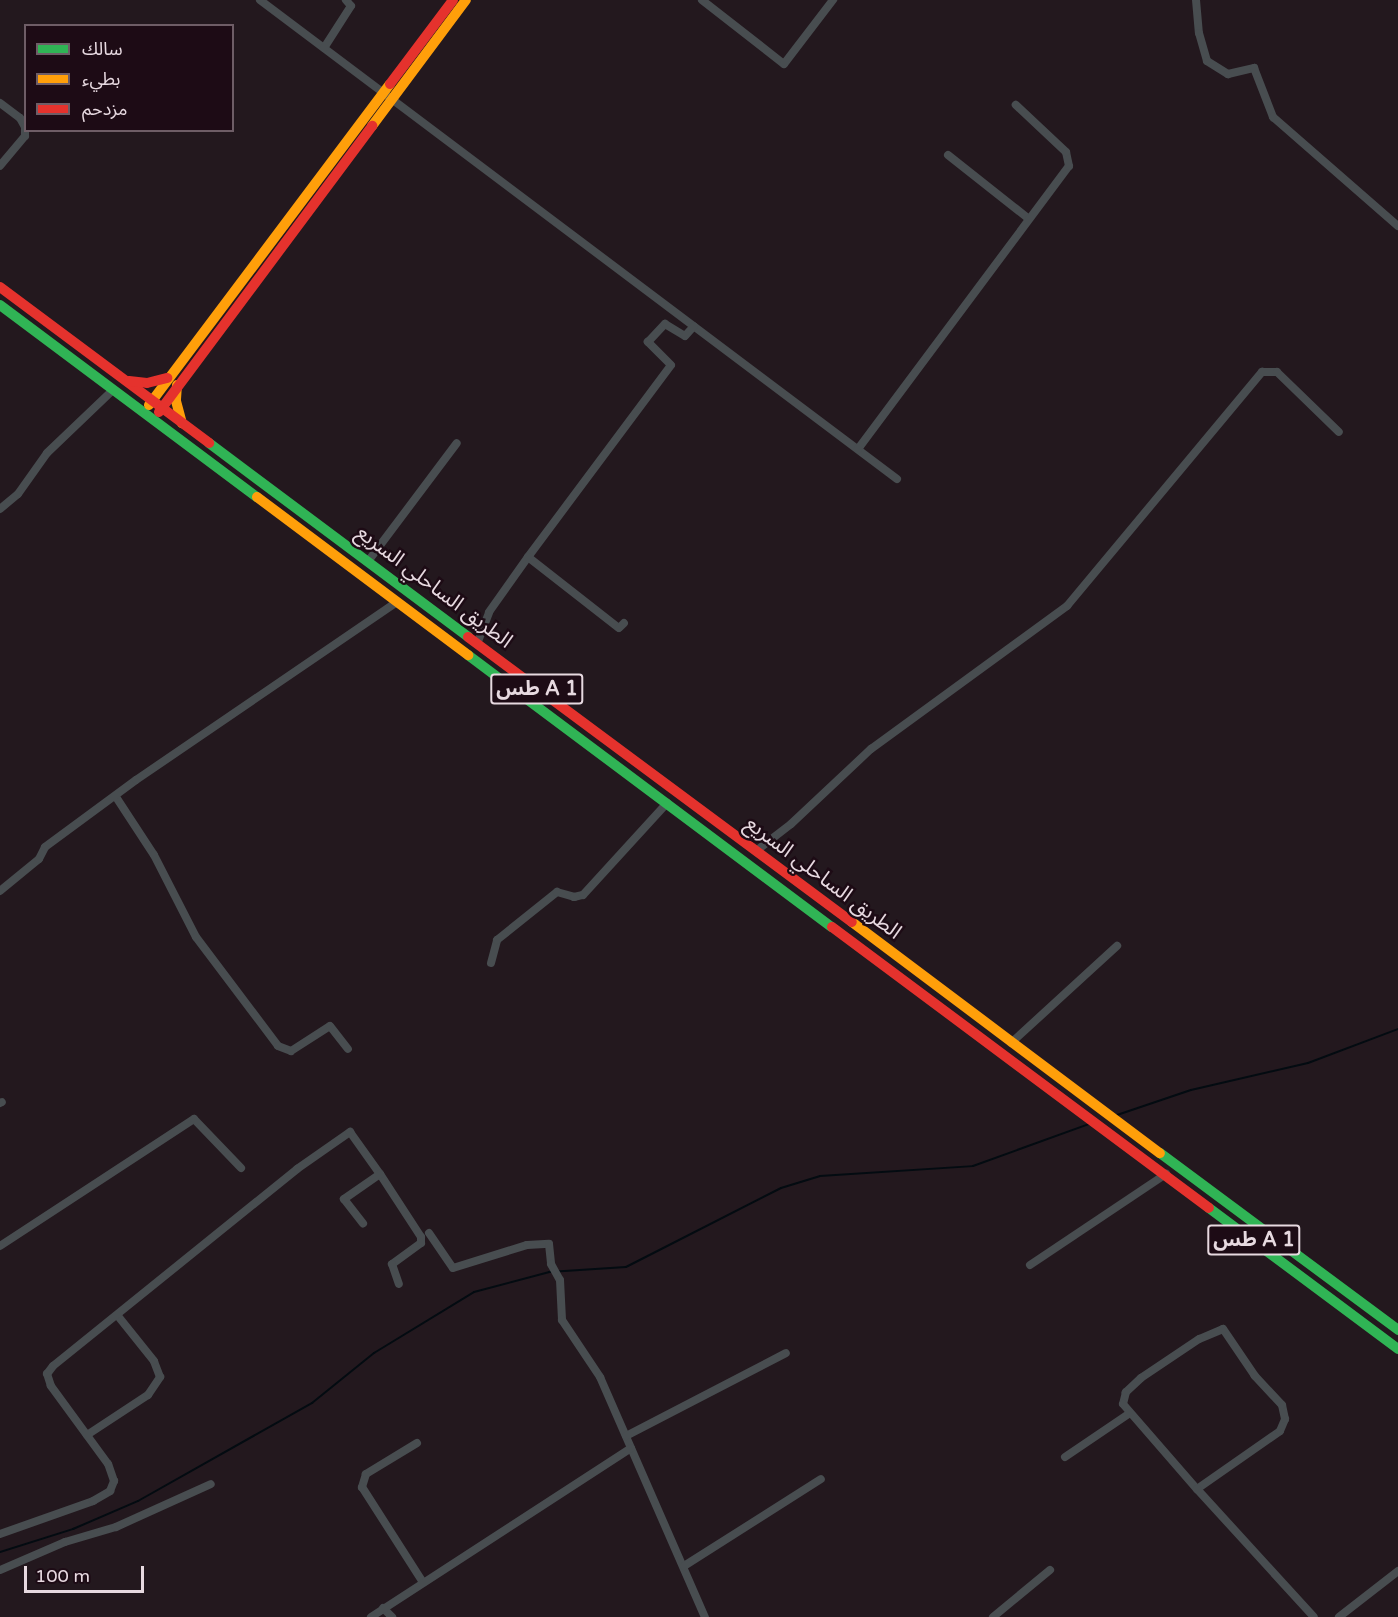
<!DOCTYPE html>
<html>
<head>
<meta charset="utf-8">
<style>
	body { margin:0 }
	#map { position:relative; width:1398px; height:1617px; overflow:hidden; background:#23181e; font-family:"Varela Round","Noto Sans Arabic",sans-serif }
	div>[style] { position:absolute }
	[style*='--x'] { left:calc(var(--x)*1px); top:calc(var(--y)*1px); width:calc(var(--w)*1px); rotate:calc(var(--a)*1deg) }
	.stream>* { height:2px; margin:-1px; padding:0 1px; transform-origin:1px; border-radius:1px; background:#030b11 }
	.street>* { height:8px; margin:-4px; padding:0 4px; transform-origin:4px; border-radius:4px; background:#484d50 }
	.fast>* { height:10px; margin:-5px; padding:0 5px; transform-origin:5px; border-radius:5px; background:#30b455 }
	.slow>* { height:10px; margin:-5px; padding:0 5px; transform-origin:5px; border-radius:5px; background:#ff9f0a }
	.jam>* { height:10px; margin:-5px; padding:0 5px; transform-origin:5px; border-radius:5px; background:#e5322d }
	span { translate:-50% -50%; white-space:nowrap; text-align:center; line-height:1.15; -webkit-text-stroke:5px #1d0b15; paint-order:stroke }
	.shield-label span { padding:2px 4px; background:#1d0b15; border:2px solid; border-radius:4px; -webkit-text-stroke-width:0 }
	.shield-label { font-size:20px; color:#e7d9e0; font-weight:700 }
	.street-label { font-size:21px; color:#e7d9e0 }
	.legend { position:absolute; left:24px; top:24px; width:210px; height:108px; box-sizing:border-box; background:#1d0b15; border:2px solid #6e5d66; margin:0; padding:8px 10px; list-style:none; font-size:18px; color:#e7d9e0 }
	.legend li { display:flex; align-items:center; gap:12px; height:30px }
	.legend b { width:30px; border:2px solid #6e5d66 }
	.scale { position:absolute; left:24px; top:1566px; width:120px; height:27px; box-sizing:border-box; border:3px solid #e7d9e0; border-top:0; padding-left:8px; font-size:18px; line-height:21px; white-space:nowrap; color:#e7d9e0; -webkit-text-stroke:4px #1d0b15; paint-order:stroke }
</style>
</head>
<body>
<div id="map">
	<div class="stream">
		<div style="--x:1117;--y:1115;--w:78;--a:-18.7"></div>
		<div style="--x:1191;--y:1090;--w:120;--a:-13"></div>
		<div style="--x:1308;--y:1063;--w:96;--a:-20.7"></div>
		<div style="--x:0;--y:1552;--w:77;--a:-17.5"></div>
		<div style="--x:73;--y:1529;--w:71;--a:-23.3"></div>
		<div style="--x:138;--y:1501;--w:200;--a:-29.4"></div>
		<div style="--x:312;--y:1403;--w:80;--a:-38.9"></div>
		<div style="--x:374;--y:1353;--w:117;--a:-31.4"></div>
		<div style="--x:474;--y:1292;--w:78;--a:-14.9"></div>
		<div style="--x:549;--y:1272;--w:77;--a:-3.7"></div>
		<div style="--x:626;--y:1267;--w:174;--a:-27"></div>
		<div style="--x:781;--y:1188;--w:41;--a:-17.1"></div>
		<div style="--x:820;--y:1176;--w:153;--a:-3.7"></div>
		<div style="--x:973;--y:1166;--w:123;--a:-19.9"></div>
	</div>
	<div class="street">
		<div style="--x:260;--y:0;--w:797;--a:36.94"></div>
		<div style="--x:702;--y:0;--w:104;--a:38"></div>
		<div style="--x:784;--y:64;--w:81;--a:-52.6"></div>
		<div style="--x:1196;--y:0;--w:33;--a:85"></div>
		<div style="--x:1199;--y:33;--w:29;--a:74"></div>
		<div style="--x:1207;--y:61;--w:25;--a:32"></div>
		<div style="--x:1228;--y:74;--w:27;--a:-13"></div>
		<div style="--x:1254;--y:68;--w:53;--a:68.8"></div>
		<div style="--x:1273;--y:117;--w:166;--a:41.1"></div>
		<div style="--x:324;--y:48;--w:50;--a:-57.3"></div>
		<div style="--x:351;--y:6;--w:8;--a:-130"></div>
		<div style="--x:0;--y:103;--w:25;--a:37"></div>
		<div style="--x:20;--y:118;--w:10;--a:61"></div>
		<div style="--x:25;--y:127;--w:9;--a:90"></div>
		<div style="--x:25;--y:136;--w:39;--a:130"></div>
		<div style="--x:948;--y:155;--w:103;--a:38.3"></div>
		<div style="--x:858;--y:449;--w:353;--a:-53.3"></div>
		<div style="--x:1069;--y:166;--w:14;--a:-102"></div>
		<div style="--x:1066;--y:152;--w:69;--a:-136.8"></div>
		<div style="--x:0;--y:509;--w:23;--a:-40"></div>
		<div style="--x:18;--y:494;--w:50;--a:-54.7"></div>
		<div style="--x:47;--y:453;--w:91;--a:-43.7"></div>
		<div style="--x:528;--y:557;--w:239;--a:-53.3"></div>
		<div style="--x:671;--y:365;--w:33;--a:-135"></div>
		<div style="--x:648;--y:342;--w:25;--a:-47"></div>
		<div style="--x:665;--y:324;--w:23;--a:31"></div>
		<div style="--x:685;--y:336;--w:13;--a:-48"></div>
		<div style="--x:369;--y:560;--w:146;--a:-53.1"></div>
		<div style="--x:477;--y:644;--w:34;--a:-69"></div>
		<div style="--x:489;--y:612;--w:67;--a:-54.7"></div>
		<div style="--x:528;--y:557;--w:115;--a:38"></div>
		<div style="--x:619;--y:628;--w:7;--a:-45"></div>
		<div style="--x:116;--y:797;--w:69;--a:56.8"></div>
		<div style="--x:154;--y:855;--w:92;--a:62.9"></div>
		<div style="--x:196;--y:937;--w:136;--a:53"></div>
		<div style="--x:278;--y:1046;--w:14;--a:21"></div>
		<div style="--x:291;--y:1051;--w:46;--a:-32.7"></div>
		<div style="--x:330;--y:1026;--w:29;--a:52"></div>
		<div style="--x:756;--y:851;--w:44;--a:-37.6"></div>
		<div style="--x:791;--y:824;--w:110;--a:-43.2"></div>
		<div style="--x:871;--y:749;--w:243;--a:-36.1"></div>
		<div style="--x:1067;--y:606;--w:305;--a:-50.2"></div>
		<div style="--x:1262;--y:372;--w:15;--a:0"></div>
		<div style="--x:1277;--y:372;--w:86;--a:44.1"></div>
		<div style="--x:0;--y:891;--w:50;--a:-39.4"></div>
		<div style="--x:39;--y:859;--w:13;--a:-63"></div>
		<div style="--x:45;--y:847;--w:113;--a:-36.4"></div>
		<div style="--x:136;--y:780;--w:316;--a:-34.3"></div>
		<div style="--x:491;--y:963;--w:24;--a:-75"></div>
		<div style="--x:497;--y:940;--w:77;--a:-38.7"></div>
		<div style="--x:557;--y:892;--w:18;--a:16"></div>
		<div style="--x:574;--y:897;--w:9;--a:-13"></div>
		<div style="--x:583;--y:895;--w:125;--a:-47.6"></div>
		<div style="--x:1011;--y:1043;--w:144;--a:-42.5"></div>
		<div style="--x:0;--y:1103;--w:2;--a:-27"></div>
		<div style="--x:380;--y:1174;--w:75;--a:56.9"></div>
		<div style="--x:421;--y:1237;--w:6;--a:90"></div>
		<div style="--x:421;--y:1243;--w:36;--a:144"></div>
		<div style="--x:392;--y:1264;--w:21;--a:71"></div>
		<div style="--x:429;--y:1233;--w:42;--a:55.6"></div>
		<div style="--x:453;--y:1268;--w:77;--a:-17.3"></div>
		<div style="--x:527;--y:1245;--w:22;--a:-3"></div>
		<div style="--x:549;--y:1244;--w:20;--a:84"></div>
		<div style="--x:551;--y:1264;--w:18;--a:61"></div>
		<div style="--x:560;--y:1280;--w:40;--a:87.1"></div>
		<div style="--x:562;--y:1320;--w:69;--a:56.3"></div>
		<div style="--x:600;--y:1377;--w:262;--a:66.4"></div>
		<div style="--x:0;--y:1246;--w:232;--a:-33.2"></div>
		<div style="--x:194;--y:1119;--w:68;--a:46.2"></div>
		<div style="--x:1030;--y:1265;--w:164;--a:-33.8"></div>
		<div style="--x:87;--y:1435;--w:73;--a:-33.3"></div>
		<div style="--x:148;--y:1395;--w:22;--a:-56"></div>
		<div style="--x:160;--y:1377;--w:17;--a:-111"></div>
		<div style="--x:154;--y:1361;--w:58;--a:-128.7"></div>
		<div style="--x:626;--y:1436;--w:180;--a:-27.4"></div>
		<div style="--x:417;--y:1443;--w:60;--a:148.7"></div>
		<div style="--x:366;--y:1474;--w:14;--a:107"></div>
		<div style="--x:362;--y:1487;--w:112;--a:57.4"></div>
		<div style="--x:1065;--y:1457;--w:78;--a:-34.1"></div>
		<div style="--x:1197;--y:1489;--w:101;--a:-34.9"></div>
		<div style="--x:1280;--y:1431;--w:13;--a:-67"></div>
		<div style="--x:1285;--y:1419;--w:14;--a:-102"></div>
		<div style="--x:1282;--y:1405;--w:40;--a:-133"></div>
		<div style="--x:1255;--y:1376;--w:57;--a:-124.2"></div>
		<div style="--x:1223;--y:1329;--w:26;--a:157"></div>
		<div style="--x:1199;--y:1339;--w:70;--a:146.1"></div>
		<div style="--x:1141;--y:1378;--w:21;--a:137"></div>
		<div style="--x:1126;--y:1392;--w:12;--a:104"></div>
		<div style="--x:1123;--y:1404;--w:113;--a:49"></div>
		<div style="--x:1197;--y:1489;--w:173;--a:47.6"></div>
		<div style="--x:0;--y:1534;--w:99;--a:-19.5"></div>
		<div style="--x:93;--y:1501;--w:20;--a:-30"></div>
		<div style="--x:110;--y:1491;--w:11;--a:-68"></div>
		<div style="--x:114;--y:1481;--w:18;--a:-109"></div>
		<div style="--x:108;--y:1464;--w:97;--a:-126.2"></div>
		<div style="--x:51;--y:1386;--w:13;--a:-108"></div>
		<div style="--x:47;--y:1374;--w:10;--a:-53"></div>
		<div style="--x:53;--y:1366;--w:314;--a:-38.9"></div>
		<div style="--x:297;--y:1169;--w:65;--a:-34.9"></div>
		<div style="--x:350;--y:1132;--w:52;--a:54.5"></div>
		<div style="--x:380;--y:1174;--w:44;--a:145.2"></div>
		<div style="--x:344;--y:1199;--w:31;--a:52"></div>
		<div style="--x:684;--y:1566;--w:162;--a:-32.4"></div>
		<div style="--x:0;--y:1570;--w:71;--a:-23.3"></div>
		<div style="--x:65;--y:1542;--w:53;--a:-16.4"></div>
		<div style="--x:116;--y:1527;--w:104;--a:-24.4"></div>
		<div style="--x:383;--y:1608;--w:13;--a:45"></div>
		<div style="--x:371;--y:1617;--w:310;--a:-33"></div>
		<div style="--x:993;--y:1617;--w:74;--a:-39.5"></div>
		<div style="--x:1339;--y:1617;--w:75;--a:-37.9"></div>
	</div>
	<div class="fast">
		<div style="--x:0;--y:305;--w:321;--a:36.8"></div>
		<div style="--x:209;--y:443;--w:324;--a:36.8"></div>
		<div style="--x:468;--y:655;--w:454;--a:36.8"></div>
		<div style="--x:1160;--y:1153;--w:297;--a:36.6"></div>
		<div style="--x:1209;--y:1208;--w:236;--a:36.7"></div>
	</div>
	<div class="slow">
		<div style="--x:372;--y:126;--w:157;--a:-53.3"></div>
		<div style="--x:177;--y:385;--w:16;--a:94"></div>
		<div style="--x:176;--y:401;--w:23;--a:75"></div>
		<div style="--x:149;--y:405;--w:401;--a:-53.1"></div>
		<div style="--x:257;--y:497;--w:264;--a:36.8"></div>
		<div style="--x:852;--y:922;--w:385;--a:36.9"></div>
	</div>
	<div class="jam">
		<div style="--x:390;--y:84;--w:105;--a:-53.1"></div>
		<div style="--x:0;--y:287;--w:261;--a:36.7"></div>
		<div style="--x:129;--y:381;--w:18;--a:6"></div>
		<div style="--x:147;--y:383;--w:21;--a:-14"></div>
		<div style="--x:159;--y:412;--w:357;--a:-53.3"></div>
		<div style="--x:468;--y:637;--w:478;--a:36.6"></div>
		<div style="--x:832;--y:927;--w:470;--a:36.7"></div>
	</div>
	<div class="shield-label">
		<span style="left:537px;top:689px">طس A 1</span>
		<span style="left:1254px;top:1240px">طس A 1</span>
	</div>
	<div class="street-label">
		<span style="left:434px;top:587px;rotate:37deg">الطريق الساحلي السريع</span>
		<span style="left:823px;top:878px;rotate:37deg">الطريق الساحلي السريع</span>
	</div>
	<ul class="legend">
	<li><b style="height:8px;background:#30b455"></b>سالك</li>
	<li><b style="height:8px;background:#ff9f0a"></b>بطيء</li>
	<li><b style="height:8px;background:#e5322d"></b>مزدحم</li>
	</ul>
	<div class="scale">100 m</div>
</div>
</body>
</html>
